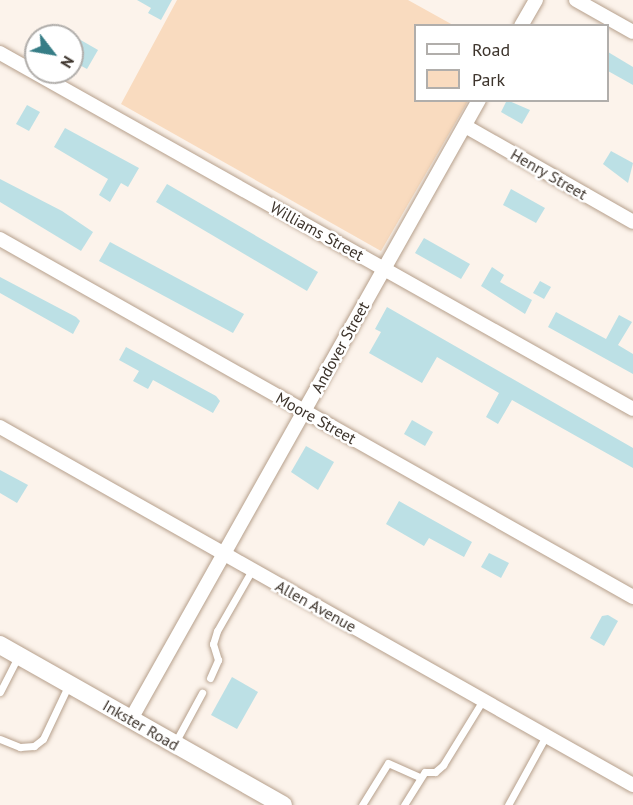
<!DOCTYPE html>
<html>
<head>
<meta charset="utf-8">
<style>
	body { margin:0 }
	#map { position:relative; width:633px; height:805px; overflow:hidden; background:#fcf3eb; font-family:"PT Sans",sans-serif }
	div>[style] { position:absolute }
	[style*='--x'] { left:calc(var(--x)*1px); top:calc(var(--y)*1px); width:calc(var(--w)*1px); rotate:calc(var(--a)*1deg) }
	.green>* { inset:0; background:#f9dbbf }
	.building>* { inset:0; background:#bce0e5 }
	.roads { filter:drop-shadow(0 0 2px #b6a08c) drop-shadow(0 0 2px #b6a08c) }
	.service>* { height:7px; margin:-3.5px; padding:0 3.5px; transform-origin:3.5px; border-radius:3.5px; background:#fff }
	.minor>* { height:14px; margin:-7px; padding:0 7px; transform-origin:7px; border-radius:7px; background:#fff }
	.secondary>* { height:18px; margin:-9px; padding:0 9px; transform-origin:9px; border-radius:9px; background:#fff }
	span { translate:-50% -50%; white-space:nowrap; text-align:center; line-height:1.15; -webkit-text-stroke:5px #fff; paint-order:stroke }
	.street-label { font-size:16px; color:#3d342c }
	.legend { position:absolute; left:414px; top:24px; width:195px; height:78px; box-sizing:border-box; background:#fff; border:2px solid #b1aeab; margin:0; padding:8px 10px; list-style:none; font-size:18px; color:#3d342c }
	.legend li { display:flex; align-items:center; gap:12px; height:30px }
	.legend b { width:30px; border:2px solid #b1aeab }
	.north { position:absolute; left:24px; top:24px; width:60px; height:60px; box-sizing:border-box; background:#fff; border:2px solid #b1aeab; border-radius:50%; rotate:121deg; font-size:16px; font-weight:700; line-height:24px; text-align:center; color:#3d342c }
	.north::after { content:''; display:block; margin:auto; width:21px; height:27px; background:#367d86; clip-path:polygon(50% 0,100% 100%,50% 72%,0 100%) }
</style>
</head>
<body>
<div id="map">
	<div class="green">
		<div style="clip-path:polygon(177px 0,408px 0,453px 25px,416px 26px,416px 100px,468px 101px,381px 251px,121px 104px)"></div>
	</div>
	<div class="building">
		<div style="clip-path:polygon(137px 0,172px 0,161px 20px,148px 13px,151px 8px)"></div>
		<div style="clip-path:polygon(72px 35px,98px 50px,87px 69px,72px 61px)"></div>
		<div style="clip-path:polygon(608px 52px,633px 67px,633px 85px,608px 71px)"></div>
		<div style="clip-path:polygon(507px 100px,530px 110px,522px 124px,501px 112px)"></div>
		<div style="clip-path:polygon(27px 105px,40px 112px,29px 131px,16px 124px)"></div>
		<div style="clip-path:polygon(65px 128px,139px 168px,128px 187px,121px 183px,110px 202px,99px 195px,108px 179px,54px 147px)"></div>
		<div style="clip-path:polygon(611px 151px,633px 163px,628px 183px,603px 164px)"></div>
		<div style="clip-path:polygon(0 179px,62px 211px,93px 232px,81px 251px,0 202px)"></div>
		<div style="clip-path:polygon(167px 184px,318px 272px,307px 291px,156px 202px)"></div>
		<div style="clip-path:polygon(511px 189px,545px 208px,536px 223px,503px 205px)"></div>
		<div style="clip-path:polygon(424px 238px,470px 264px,461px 279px,415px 253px)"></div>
		<div style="clip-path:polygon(110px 242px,244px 314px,233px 333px,99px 261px)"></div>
		<div style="clip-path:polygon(492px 267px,504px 275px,500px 282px,532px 300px,525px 314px,481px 286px)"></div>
		<div style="clip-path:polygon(0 277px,76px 317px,80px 321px,73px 334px,0 293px)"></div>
		<div style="clip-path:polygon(540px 281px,551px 287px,544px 299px,533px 293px)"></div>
		<div style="clip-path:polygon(387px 307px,633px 448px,633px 468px,512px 400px,498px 424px,486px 417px,499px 393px,437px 357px,422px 383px,369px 353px,381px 332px,375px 329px)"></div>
		<div style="clip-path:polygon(556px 312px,606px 339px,619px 315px,632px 322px,618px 345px,633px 354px,633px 374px,548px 327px)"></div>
		<div style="clip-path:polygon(126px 347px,216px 396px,220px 401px,213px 413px,153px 380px,148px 389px,133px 381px,139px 371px,119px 360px)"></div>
		<div style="clip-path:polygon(412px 420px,433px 432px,425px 446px,404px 434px)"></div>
		<div style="clip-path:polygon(306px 446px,334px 462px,318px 490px,291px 472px)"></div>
		<div style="clip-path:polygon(0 470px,28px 485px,17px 503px,0 493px)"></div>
		<div style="clip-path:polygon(399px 501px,472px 542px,464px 557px,429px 538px,424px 546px,386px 524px)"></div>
		<div style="clip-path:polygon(489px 553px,509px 563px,501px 578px,481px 567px)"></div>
		<div style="clip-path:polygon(608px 615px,618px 621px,604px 646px,590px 638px,602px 616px)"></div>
		<div style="clip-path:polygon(232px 677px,258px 692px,237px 729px,211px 715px)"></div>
	</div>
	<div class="roads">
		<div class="service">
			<div style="--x:210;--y:678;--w:20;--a:-66"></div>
			<div style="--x:218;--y:660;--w:17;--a:-107"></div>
			<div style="--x:213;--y:644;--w:14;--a:-73"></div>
			<div style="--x:217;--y:631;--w:70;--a:-60.2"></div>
			<div style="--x:0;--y:692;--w:39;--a:-63"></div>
			<div style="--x:0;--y:739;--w:22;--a:22"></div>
			<div style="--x:20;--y:747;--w:14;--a:-4"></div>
			<div style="--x:34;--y:746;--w:11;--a:-38"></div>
			<div style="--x:43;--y:739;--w:59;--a:-64.7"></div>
			<div style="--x:176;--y:741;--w:55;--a:-61.6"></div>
			<div style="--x:362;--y:805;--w:49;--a:-58.2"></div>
			<div style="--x:388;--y:763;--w:35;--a:24"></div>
			<div style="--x:404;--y:805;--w:39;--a:-58"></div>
			<div style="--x:425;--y:772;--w:10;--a:0"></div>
			<div style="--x:435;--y:772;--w:11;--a:-41"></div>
			<div style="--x:443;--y:765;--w:76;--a:-58.4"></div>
			<div style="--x:508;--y:805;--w:79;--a:-61.2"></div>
		</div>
		<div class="minor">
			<div style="--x:576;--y:0;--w:65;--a:29.3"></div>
			<div style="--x:521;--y:26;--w:30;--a:-60"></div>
			<div style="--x:0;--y:53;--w:726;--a:29.35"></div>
			<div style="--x:465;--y:126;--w:193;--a:29.7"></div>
			<div style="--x:0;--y:239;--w:727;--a:29.49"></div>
			<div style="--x:0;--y:427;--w:727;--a:29.49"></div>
			<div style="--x:131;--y:719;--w:710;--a:-60.66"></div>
		</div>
		<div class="secondary">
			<div style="--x:0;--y:645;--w:325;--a:29.5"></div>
		</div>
	</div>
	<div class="street-label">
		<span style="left:549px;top:174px;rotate:30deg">Henry Street</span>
		<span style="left:317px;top:231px;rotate:29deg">Williams Street</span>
		<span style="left:340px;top:347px;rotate:-61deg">Andover Street</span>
		<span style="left:316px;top:418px;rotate:29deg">Moore Street</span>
		<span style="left:316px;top:606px;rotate:29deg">Allen Avenue</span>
		<span style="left:141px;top:725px;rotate:30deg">Inkster Road</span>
	</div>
	<ul class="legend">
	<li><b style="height:8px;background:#fff"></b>Road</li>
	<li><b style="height:16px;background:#f9dbbf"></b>Park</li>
	</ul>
	<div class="north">N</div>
</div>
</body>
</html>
